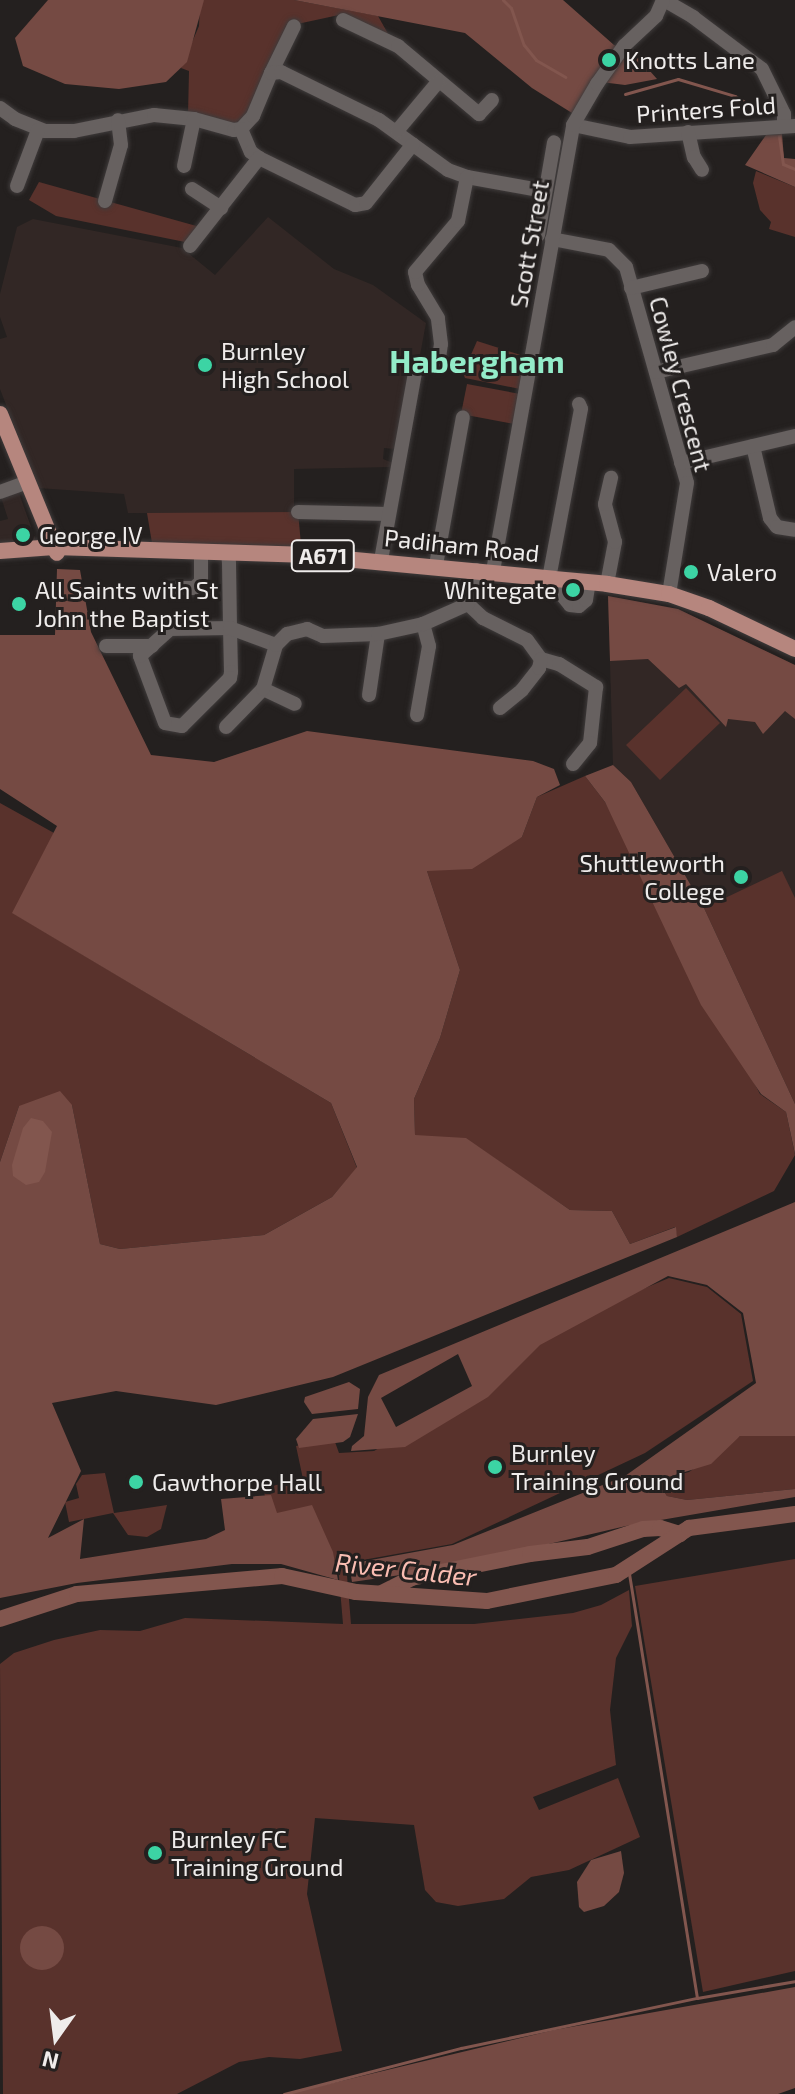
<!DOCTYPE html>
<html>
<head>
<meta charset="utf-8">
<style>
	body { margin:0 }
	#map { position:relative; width:795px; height:2094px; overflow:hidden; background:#24201f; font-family:"Exo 2",sans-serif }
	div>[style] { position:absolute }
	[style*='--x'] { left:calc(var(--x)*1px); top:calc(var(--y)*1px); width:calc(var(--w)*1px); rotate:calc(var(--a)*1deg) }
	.built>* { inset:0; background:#322725 }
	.green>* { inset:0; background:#59322c }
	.forest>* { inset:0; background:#754a43 }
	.round { border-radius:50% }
	.water>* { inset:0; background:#82564e }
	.stream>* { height:3px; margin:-1.5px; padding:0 1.5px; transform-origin:1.5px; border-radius:1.5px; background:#82564e }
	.river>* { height:16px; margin:-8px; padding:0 8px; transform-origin:8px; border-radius:8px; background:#82564e }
	.roads { filter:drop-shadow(0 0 2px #3f3b3b) drop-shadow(0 0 2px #3f3b3b) }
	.minor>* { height:14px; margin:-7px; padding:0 7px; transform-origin:7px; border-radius:7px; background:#676160 }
	.major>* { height:16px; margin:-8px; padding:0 8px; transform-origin:8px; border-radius:8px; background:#b6867e }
	.dots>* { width:22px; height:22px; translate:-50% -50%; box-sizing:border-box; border:4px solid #24201f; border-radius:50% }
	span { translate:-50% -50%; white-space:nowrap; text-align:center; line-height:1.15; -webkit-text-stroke:6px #24201f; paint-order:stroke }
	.shield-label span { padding:2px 6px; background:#24201f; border:2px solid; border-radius:6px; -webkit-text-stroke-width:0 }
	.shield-label { font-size:22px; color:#efeceb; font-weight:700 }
	.poi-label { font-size:24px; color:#efeceb }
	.left { translate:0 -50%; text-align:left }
	.right { translate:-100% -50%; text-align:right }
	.street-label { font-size:24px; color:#efeceb }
	.water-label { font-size:26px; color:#fabdb2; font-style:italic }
	.district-label { font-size:32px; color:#93ecc9; font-weight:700 }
	.north { position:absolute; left:16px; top:1998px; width:80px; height:80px; -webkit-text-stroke:6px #24201f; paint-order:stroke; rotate:194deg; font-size:22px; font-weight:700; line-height:32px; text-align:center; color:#efeceb }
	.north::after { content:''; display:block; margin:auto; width:28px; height:36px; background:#efeceb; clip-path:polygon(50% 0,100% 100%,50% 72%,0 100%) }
</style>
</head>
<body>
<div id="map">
	<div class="built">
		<div style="clip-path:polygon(268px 217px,334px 269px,373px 285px,426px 323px,418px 366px,409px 365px,395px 449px,384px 448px,383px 459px,393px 463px,392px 467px,294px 469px,294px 514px,128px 513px,124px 494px,38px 488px,0 389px,0 339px,7px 337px,0 317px,0 294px,17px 227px,33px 219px,182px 248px,215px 275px)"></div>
		<div style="clip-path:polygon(18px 490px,36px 541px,0 545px,0 521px,8px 519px,1px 497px)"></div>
		<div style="clip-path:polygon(608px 596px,678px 609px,795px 665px,795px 1104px,704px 908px,631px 782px,613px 765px)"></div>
	</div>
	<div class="green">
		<div style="clip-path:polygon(204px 0,294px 0,378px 16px,391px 39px,339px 15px,288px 26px,241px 129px,188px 115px,189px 71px,181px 68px,199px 26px,200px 5px)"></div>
		<div style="clip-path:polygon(756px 171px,795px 187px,795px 237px,769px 229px,771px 222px,760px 210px,753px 183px)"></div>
		<div style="clip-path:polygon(39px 182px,200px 227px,190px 243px,56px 216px,29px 200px)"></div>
		<div style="clip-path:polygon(477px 341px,527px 357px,520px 389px,465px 378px,463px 373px)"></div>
		<div style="clip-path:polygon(467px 384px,520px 394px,514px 424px,461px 414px)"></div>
		<div style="clip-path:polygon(298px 512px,302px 555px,153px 549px,147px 513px)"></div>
		<div style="clip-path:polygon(686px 688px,720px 723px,660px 780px,626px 745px)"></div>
		<div style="clip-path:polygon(585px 776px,605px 802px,760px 1094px,786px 1112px,795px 1155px,774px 1191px,677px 1237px,675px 1227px,630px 1244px,612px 1211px,570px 1210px,466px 1139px,415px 1136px,414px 1099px,440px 1038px,460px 970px,427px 871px,522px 837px,537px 797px)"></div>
		<div style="clip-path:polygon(0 803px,54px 833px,13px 913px,331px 1103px,357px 1168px,332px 1197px,264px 1235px,120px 1249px,100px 1244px,72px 1105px,19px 1106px,0 1162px)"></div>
		<div style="clip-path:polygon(782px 871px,795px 898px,795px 1104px,704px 908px)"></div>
		<div style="clip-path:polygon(669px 1278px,707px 1287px,741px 1314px,753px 1381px,645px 1453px,452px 1544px,346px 1563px,351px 1624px,474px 1624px,573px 1613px,601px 1605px,629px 1590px,632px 1626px,616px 1658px,610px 1710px,616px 1765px,533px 1797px,539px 1810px,618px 1778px,640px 1837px,569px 1870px,531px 1877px,504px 1899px,458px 1906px,436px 1902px,425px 1890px,414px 1825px,315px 1818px,307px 1894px,342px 2051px,300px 2059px,269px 2057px,239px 2062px,177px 2094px,3px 2094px,0 1664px,14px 1653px,54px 1640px,100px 1630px,140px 1631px,185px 1618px,343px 1624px,338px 1565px,330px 1554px,270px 1518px,263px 1488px,303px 1479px,296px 1446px,323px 1440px,335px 1442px,339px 1453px,374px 1451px,467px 1396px,538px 1333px)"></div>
		<div style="clip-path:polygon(771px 1433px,795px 1436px,795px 1489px,687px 1500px,667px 1496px,660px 1486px,665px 1478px,689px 1472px,740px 1436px)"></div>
		<div style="clip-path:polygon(105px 1473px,114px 1513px,167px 1505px,161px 1529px,147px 1537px,128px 1535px,113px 1513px,69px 1522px,65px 1502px,79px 1498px,76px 1484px,82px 1475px)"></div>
		<div style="clip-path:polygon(795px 1559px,795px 1971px,703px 1992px,635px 1586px)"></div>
	</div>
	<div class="forest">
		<div style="clip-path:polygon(48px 0,204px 0,187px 62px,166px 82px,119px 89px,65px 84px,23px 66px,15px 38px)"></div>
		<div style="clip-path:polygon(294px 0,563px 0,614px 45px,634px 53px,657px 79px,625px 85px,593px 81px,572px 113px,532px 88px,465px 33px)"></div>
		<div style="clip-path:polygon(782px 134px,784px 158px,795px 159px,795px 187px,745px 165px,766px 135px)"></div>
		<div style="clip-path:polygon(57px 569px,80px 570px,91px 632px,151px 755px,214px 762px,307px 731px,533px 761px,554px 769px,560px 785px,537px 797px,522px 837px,472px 869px,427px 871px,460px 970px,440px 1038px,414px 1099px,415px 1135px,466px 1138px,570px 1210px,612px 1211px,630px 1244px,676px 1227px,677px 1237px,333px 1377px,216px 1405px,116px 1391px,52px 1403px,81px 1471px,48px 1538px,84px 1519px,80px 1559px,206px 1539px,225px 1530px,221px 1499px,271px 1495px,277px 1513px,312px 1505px,333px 1552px,338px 1580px,281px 1564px,232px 1564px,77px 1583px,0 1598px,0 1162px,19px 1106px,60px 1091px,72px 1105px,100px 1244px,120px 1249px,264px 1235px,332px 1197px,357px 1167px,331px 1103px,12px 913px,57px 826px,0 789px,0 635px,55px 635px)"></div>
		<div style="clip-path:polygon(608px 596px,678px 609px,795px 665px,795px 719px,785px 711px,763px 734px,755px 722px,728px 719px,726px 727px,686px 684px,679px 688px,648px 659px,610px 661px)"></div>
		<div style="clip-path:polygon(613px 765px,631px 782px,704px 908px,795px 1104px,795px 1154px,786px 1112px,761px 1094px,701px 1005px,605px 802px,585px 776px)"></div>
		<div style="clip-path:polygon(evenodd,795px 1202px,795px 1436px,740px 1436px,711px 1464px,665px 1478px,660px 1486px,667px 1496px,687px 1500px,795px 1489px,795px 1497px,626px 1526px,442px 1569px,352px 1582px,349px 1564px,453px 1545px,625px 1476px,756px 1383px,743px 1313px,707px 1285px,668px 1276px,540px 1345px,488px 1397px,405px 1447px,351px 1451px,352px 1446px,364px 1436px,368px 1397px,379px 1375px,795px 1202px,458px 1354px,472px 1386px,396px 1427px,381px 1398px,458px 1354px)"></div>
		<div style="clip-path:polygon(349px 1382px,360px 1389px,358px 1409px,312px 1414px,304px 1402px,305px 1397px)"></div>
		<div style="clip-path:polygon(358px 1414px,350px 1437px,343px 1442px,299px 1448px,296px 1439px,313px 1419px)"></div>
		<div style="clip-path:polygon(621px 1851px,624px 1873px,619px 1892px,604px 1906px,584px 1912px,579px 1907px,577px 1882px,591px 1860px)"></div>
		<div class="round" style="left:20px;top:1926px;width:44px;height:44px"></div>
		<div style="clip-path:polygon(795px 1987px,795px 2088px,778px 2094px,287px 2094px,554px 2030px)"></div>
	</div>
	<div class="water">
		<div style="clip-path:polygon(31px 1118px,43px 1121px,52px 1132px,45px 1172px,39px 1182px,26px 1185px,13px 1176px,12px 1165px,23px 1128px)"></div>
	</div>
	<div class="stream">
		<div style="--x:503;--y:0;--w:11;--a:45"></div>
		<div style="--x:511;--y:8;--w:39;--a:71"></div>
		<div style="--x:524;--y:45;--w:19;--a:51"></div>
		<div style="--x:536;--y:60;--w:34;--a:30"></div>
		<div style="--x:625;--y:94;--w:55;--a:-15.8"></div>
		<div style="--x:678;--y:79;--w:59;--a:16.6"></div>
		<div style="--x:735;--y:96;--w:32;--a:32"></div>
		<div style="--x:779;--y:136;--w:28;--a:82"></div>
		<div style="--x:783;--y:164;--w:13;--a:23"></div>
		<div style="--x:697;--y:1998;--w:99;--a:-9.8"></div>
		<div style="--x:284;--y:2094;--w:183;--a:-14.6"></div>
		<div style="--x:461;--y:2048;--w:241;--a:-12"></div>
		<div style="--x:697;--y:1998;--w:436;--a:-99.1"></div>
	</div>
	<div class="river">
		<div style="--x:382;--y:1593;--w:33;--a:-27"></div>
		<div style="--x:411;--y:1578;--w:121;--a:-11.4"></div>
		<div style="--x:530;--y:1554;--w:58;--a:-6.9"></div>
		<div style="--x:588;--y:1547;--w:58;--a:-18.1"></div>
		<div style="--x:643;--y:1529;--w:17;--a:-3"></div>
		<div style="--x:660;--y:1528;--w:21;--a:17"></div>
		<div style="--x:0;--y:1619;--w:81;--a:-18"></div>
		<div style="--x:77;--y:1594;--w:206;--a:-5"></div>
		<div style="--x:282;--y:1576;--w:76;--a:12.2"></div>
		<div style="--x:356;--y:1592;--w:131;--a:3.9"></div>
		<div style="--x:487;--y:1601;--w:132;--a:-11.4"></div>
		<div style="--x:616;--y:1575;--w:87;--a:-32.8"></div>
		<div style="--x:689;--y:1528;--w:107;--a:-7.5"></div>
	</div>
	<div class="roads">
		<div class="minor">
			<div style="--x:664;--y:0;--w:34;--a:30"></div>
			<div style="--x:693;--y:17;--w:86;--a:37"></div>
			<div style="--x:762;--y:69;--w:50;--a:63.9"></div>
			<div style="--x:784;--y:114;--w:10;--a:90"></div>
			<div style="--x:343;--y:20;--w:61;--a:25.3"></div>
			<div style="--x:398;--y:46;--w:106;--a:40"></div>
			<div style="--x:479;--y:114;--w:19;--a:-47"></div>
			<div style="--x:271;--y:73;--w:52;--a:-63.9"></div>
			<div style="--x:0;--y:108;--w:19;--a:36"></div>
			<div style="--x:15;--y:119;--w:31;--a:22"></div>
			<div style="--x:44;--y:131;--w:30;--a:0"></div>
			<div style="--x:74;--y:131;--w:82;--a:-11.3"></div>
			<div style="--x:154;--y:115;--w:40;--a:5.7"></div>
			<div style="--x:194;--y:119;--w:41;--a:15.4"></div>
			<div style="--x:234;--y:130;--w:7;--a:-8"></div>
			<div style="--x:241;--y:129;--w:18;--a:-47"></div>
			<div style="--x:253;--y:116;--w:47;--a:-67.3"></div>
			<div style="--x:271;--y:73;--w:10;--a:-6"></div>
			<div style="--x:281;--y:72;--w:109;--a:26.1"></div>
			<div style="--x:379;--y:120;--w:85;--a:35.9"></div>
			<div style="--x:448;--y:170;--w:20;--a:20"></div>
			<div style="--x:467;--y:177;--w:79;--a:10.2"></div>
			<div style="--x:573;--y:125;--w:58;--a:11.9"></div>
			<div style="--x:630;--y:137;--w:165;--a:-3.8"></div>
			<div style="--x:241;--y:129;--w:25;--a:67"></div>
			<div style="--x:251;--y:152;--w:10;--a:37"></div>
			<div style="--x:259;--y:158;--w:107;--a:26.1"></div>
			<div style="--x:355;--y:205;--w:11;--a:-10"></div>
			<div style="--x:366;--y:203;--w:75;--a:-51.5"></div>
			<div style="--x:397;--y:131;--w:64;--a:-50.1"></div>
			<div style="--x:688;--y:132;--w:26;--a:77"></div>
			<div style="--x:694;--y:157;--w:15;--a:58"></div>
			<div style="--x:184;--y:166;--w:48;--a:-78"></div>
			<div style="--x:17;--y:186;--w:60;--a:-69.4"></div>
			<div style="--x:192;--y:189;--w:35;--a:33"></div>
			<div style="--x:105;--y:201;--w:58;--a:-74.1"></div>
			<div style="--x:121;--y:145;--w:25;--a:-97"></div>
			<div style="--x:538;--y:235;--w:94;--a:-80.2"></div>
			<div style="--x:552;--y:239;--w:58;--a:10.9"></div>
			<div style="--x:609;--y:250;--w:24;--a:45"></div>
			<div style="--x:626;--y:267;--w:224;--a:74.2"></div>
			<div style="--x:687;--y:483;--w:112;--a:99.2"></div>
			<div style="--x:190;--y:246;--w:112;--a:-51.9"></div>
			<div style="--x:631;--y:288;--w:73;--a:-13.5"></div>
			<div style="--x:438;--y:365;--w:21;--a:-82"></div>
			<div style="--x:441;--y:344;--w:26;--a:-97"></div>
			<div style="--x:438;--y:318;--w:39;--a:-121"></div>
			<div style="--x:418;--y:285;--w:13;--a:-103"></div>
			<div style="--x:415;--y:272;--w:67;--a:-49.9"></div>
			<div style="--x:458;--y:221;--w:45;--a:-78.4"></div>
			<div style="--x:656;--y:372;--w:120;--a:-13"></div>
			<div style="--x:773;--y:345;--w:28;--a:-39"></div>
			<div style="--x:579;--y:404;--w:5;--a:68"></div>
			<div style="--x:581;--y:409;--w:173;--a:100.7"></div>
			<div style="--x:549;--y:579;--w:33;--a:51"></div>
			<div style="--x:570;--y:605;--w:9;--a:6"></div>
			<div style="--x:579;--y:606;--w:9;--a:-41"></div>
			<div style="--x:586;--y:600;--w:18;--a:-81"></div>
			<div style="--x:753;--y:446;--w:74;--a:76.7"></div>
			<div style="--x:770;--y:518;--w:11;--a:52"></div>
			<div style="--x:777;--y:527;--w:18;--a:9"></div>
			<div style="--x:681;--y:463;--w:117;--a:-13.3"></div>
			<div style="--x:0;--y:492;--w:29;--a:-20"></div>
			<div style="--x:298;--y:512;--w:91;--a:1.3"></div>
			<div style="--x:228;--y:552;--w:11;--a:85"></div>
			<div style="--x:229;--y:563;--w:65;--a:89.1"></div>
			<div style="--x:230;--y:628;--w:44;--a:88.7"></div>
			<div style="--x:231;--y:672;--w:6;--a:99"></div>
			<div style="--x:230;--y:678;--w:68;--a:135"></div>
			<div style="--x:182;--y:726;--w:17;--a:-170"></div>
			<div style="--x:165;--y:723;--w:72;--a:-110.5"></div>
			<div style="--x:140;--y:656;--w:40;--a:-42"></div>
			<div style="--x:170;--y:629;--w:60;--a:-1"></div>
			<div style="--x:230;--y:628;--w:49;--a:20.3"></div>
			<div style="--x:381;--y:560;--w:191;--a:-79.7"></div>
			<div style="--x:436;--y:565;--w:150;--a:-79.7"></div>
			<div style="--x:493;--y:571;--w:453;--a:-79.8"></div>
			<div style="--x:573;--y:125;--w:48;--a:-59.7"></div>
			<div style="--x:597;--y:84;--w:47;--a:-54.6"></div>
			<div style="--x:624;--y:46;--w:44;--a:-43.2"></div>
			<div style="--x:656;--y:16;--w:17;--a:-66"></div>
			<div style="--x:607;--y:584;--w:43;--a:-79.2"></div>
			<div style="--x:615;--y:542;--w:39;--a:-105"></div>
			<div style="--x:605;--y:504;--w:27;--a:-77"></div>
			<div style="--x:170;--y:588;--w:24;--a:0"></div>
			<div style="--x:194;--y:588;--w:9;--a:-41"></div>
			<div style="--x:201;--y:582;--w:31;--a:-90"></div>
			<div style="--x:468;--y:604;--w:21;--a:43"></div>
			<div style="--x:483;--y:618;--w:49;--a:26.6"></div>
			<div style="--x:527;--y:640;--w:24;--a:54"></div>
			<div style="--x:106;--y:646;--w:46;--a:0"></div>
			<div style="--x:541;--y:659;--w:19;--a:16"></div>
			<div style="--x:559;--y:664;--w:44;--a:31.9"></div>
			<div style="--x:596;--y:687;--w:56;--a:96.1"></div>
			<div style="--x:590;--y:743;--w:27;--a:129"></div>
			<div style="--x:263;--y:689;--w:35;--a:25"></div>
			<div style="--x:369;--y:695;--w:62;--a:-81.6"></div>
			<div style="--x:500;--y:708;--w:28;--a:-39"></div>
			<div style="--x:522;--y:690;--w:28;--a:-52"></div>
			<div style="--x:539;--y:668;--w:9;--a:-77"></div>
			<div style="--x:417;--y:715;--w:70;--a:-80.1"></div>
			<div style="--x:429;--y:646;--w:23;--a:-105"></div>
			<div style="--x:226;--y:727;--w:53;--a:-45.8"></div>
			<div style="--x:263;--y:689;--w:46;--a:-73.5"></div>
			<div style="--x:276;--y:645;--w:16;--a:-45"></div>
			<div style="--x:287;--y:634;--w:21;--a:-14"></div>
			<div style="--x:307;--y:629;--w:17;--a:24"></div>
			<div style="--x:323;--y:636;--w:55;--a:-2.1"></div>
			<div style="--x:378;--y:634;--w:46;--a:-12.5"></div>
			<div style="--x:423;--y:624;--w:49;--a:-24"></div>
			<div style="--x:468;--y:604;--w:35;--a:-77"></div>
		</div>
		<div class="major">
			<div style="--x:0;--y:414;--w:150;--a:67.7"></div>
			<div style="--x:0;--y:551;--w:54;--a:-4.2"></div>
			<div style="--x:54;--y:547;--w:248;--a:1.8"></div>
			<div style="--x:302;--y:555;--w:306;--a:5.4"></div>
			<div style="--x:607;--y:584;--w:63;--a:9.2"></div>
			<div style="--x:669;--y:594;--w:42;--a:19.3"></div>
			<div style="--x:709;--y:608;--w:95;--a:25.5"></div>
		</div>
	</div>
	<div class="dots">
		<div style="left:609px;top:60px;background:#3cd4a4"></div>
		<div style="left:205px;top:365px;background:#3cd4a4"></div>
		<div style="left:23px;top:535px;background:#3cd4a4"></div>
		<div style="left:691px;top:572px;background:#3cd4a4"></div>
		<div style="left:573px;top:590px;background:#3cd4a4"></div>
		<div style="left:19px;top:604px;background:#3cd4a4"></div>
		<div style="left:741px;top:877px;background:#3cd4a4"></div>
		<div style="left:495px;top:1467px;background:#3cd4a4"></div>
		<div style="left:136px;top:1482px;background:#3cd4a4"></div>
		<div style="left:155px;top:1853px;background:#3cd4a4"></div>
	</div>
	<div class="shield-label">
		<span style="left:323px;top:556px">A671</span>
	</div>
	<div class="poi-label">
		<span class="left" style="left:625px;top:60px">Knotts Lane</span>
		<span class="left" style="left:221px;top:365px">Burnley<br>High School</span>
		<span class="left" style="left:39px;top:535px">George IV</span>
		<span class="left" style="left:707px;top:572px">Valero</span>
		<span class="left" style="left:35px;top:604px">All Saints with St<br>John the Baptist</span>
		<span class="right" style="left:557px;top:590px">Whitegate</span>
		<span class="right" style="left:725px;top:877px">Shuttleworth<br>College</span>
		<span class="left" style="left:511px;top:1467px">Burnley<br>Training Ground</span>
		<span class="left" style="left:152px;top:1482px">Gawthorpe Hall</span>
		<span class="left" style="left:171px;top:1853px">Burnley FC<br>Training Ground</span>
	</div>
	<div class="street-label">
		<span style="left:706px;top:109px;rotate:-4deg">Printers Fold</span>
		<span style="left:529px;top:244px;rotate:-80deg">Scott Street</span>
		<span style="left:681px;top:384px;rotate:75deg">Cowley Crescent</span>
		<span style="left:462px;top:545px;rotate:6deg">Padiham Road</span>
	</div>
	<div class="water-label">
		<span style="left:406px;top:1569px;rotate:6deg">River Calder</span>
	</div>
	<div class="district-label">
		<span style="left:477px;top:360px">Habergham</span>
	</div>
	<div class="north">N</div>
</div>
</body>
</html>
